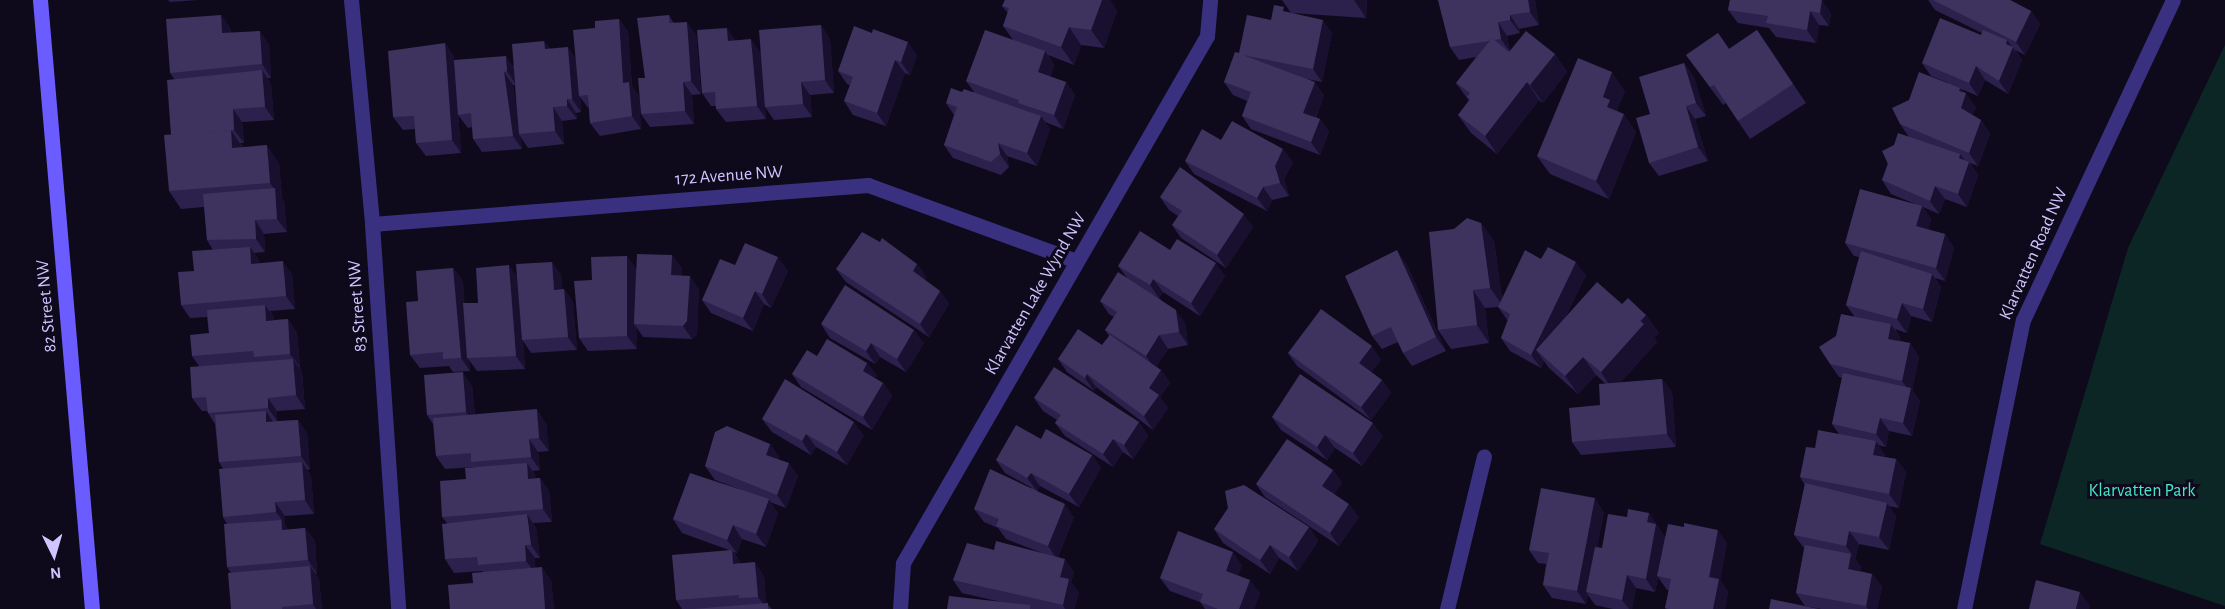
<!DOCTYPE html>
<html>
<head>
<meta charset="utf-8">
<style>
	body { margin:0 }
	#map { position:relative; width:2225px; height:609px; overflow:hidden; background:#0e0a1c; font-family:"Alegreya Sans",sans-serif }
	div>[style] { position:absolute }
	[style*='--x'] { left:calc(var(--x)*1px); top:calc(var(--y)*1px); width:calc(var(--w)*1px); rotate:calc(var(--a)*1deg) }
	.green>* { inset:0; background:#0c2626 }
	.minor>* { height:15px; margin:-7.5px; padding:0 7.5px; transform-origin:7.5px; border-radius:7.5px; background:#39317f }
	.tertiary>* { height:15px; margin:-7.5px; padding:0 7.5px; transform-origin:7.5px; border-radius:7.5px; background:#39317f }
	.secondary>* { height:15px; margin:-7.5px; padding:0 7.5px; transform-origin:7.5px; border-radius:7.5px; background:#6b5cff }
	.wall>* { inset:0; background:#2c204c }
	.shaded-wall>* { inset:0; background:#191030 }
	.building>* { inset:0; background:#3e325f }
	span { translate:-50% -50%; white-space:nowrap; text-align:center; line-height:1.15; -webkit-text-stroke:6px #0e0a1c; paint-order:stroke }
	.street-label { font-size:18px; color:#d0c5ff }
	.park-label { font-size:18px; color:#49e7ca }
	.north { position:absolute; left:24px; top:525px; width:60px; height:60px; -webkit-text-stroke:4px #0e0a1c; paint-order:stroke; rotate:175deg; font-size:16px; font-weight:700; line-height:24px; text-align:center; color:#d0c5ff }
	.north::after { content:''; display:block; margin:auto; width:21px; height:27px; background:#d0c5ff; clip-path:polygon(50% 0,100% 100%,50% 72%,0 100%) }
</style>
</head>
<body>
<div id="map">
	<div class="green">
		<div style="clip-path:polygon(2225px 45px,2225px 606px,2040px 544px,2128px 248px)"></div>
	</div>
	<div class="minor">
		<div style="--x:351;--y:0;--w:225;--a:84.6"></div>
		<div style="--x:372;--y:224;--w:386;--a:86.1"></div>
		<div style="--x:372;--y:224;--w:498;--a:-4.5"></div>
		<div style="--x:868;--y:185;--w:222;--a:20"></div>
		<div style="--x:900;--y:609;--w:46;--a:-86.3"></div>
		<div style="--x:903;--y:563;--w:608;--a:-60.02"></div>
		<div style="--x:1207;--y:36;--w:36;--a:-85"></div>
		<div style="--x:1447;--y:609;--w:157;--a:-76.4"></div>
	</div>
	<div class="tertiary">
		<div style="--x:1964;--y:609;--w:295;--a:-78.5"></div>
		<div style="--x:2023;--y:320;--w:353;--a:-64.9"></div>
	</div>
	<div class="secondary">
		<div style="--x:40;--y:0;--w:611;--a:85.12"></div>
	</div>
	<div class="wall">
		<div style="clip-path:polygon(168px 0,199px 0,170px 2px)"></div>
		<div style="clip-path:polygon(1005px 0,1110px 0,1117px 11px,1104px 48px,1081px 45px,1074px 65px,1048px 55px,1054px 65px,1050px 77px,1066px 82px,1075px 95px,1063px 129px,1045px 122px,1050px 129px,1037px 166px,1007px 156px,1009px 167px,1001px 175px,953px 158px,944px 145px,954px 115px,946px 103px,962px 92px,974px 92px,966px 81px,1013px 40px,1003px 26px,1008px 13px,1002px 6px)"></div>
		<div style="clip-path:polygon(1282px 0,1367px 0,1366px 18px,1291px 13px)"></div>
		<div style="clip-path:polygon(1438px 0,1535px 0,1539px 25px,1519px 29px,1520px 33px,1507px 36px,1510px 51px,1555px 54px,1567px 72px,1543px 103px,1539px 100px,1497px 154px,1471px 133px,1458px 115px,1469px 101px,1456px 83px,1476px 57px,1459px 60px,1450px 47px)"></div>
		<div style="clip-path:polygon(1730px 0,1831px 13px,1829px 26px,1819px 25px,1816px 43px,1776px 37px,1769px 28px,1738px 23px,1728px 10px)"></div>
		<div style="clip-path:polygon(1928px 0,2010px 0,2031px 11px,2040px 24px,2025px 55px,2015px 50px,2022px 60px,2008px 94px,1985px 80px,1978px 96px,1961px 89px,1976px 107px,1972px 115px,1981px 120px,1990px 134px,1978px 166px,1970px 163px,1978px 175px,1967px 207px,1945px 199px,1939px 214px,1923px 207px,1931px 219px,1928px 230px,1945px 234px,1954px 248px,1945px 281px,1935px 278px,1941px 287px,1932px 322px,1911px 316px,1907px 333px,1895px 329px,1900px 338px,1900px 341px,1910px 343px,1919px 357px,1912px 390px,1920px 401px,1912px 436px,1889px 431px,1886px 447px,1878px 445px,1885px 455px,1884px 457px,1896px 459px,1906px 472px,1899px 508px,1888px 506px,1896px 516px,1889px 550px,1859px 544px,1855px 559px,1861px 567px,1860px 571px,1872px 574px,1882px 587px,1877px 609px,1821px 609px,1805px 606px,1796px 593px,1804px 548px,1794px 535px,1805px 485px,1800px 477px,1815px 448px,1839px 434px,1832px 424px,1842px 378px,1839px 377px,1830px 364px,1836px 336px,1854px 316px,1846px 305px,1859px 257px,1854px 256px,1845px 243px,1915px 204px,1891px 194px,1882px 180px,1894px 145px,1909px 137px,1900px 124px,1948px 83px,1931px 76px,1922px 63px,1981px 35px,1982px 33px,1935px 10px)"></div>
		<div style="clip-path:polygon(1287px 12px,1332px 33px,1322px 82px,1307px 79px,1324px 95px,1316px 117px,1320px 119px,1329px 132px,1320px 155px,1251px 129px,1242px 116px,1247px 101px,1233px 95px,1224px 82px,1239px 53px,1271px 20px)"></div>
		<div style="clip-path:polygon(221px 15px,230px 28px,231px 33px,269px 44px,271px 78px,267px 78px,271px 84px,274px 120px,242px 122px,244px 143px,240px 143px,243px 147px,279px 163px,282px 198px,284px 201px,287px 232px,264px 234px,265px 252px,254px 253px,259px 260px,259px 263px,292px 274px,295px 309px,270px 311px,274px 318px,274px 320px,288px 319px,297px 333px,300px 367px,299px 367px,302px 372px,305px 409px,277px 411px,277px 421px,298px 420px,307px 433px,310px 469px,307px 470px,311px 476px,314px 514px,285px 516px,285px 525px,288px 530px,305px 528px,315px 541px,317px 574px,315px 574px,319px 579px,322px 609px,231px 609px,231px 573px,227px 567px,227px 524px,223px 517px,223px 469px,219px 462px,215px 424px,208px 413px,207px 411px,202px 411px,192px 398px,199px 366px,192px 356px,209px 333px,207px 317px,190px 318px,181px 305px,194px 271px,213px 250px,207px 240px,204px 207px,181px 209px,169px 191px,175px 80px,170px 73px)"></div>
		<div style="clip-path:polygon(669px 15px,673px 22px,696px 35px,701px 94px,692px 95px,694px 124px,650px 127px,641px 114px,645px 78px)"></div>
		<div style="clip-path:polygon(evenodd,619px 19px,628px 32px,632px 86px,639px 96px,641px 129px,600px 136px,590px 123px,589px 109px,580px 97px,581px 112px,576px 113px,577px 119px,562px 121px,564px 144px,528px 148px,520px 136px,522px 149px,482px 152px,473px 139px,472px 127px,468px 128px,458px 115px,456px 89px,461px 153px,426px 156px,416px 143px,415px 129px,403px 130px,393px 117px,445px 43px,454px 57px,454px 60px,513px 66px,544px 41px,550px 49px,576px 59px,595px 28px,619px 19px,513px 85px,515px 85px,517px 117px,513px 85px)"></div>
		<div style="clip-path:polygon(821px 25px,830px 39px,834px 93px,810px 95px,812px 117px,774px 120px,765px 107px,766px 119px,726px 122px,716px 109px,716px 106px,711px 106px,702px 93px,735px 40px,760px 52px)"></div>
		<div style="clip-path:polygon(1757px 30px,1806px 103px,1750px 139px,1726px 103px,1723px 105px,1686px 55px,1718px 33px,1729px 49px)"></div>
		<div style="clip-path:polygon(917px 55px,910px 75px,905px 73px,886px 126px,853px 115px,844px 101px,850px 85px,847px 84px,838px 71px)"></div>
		<div style="clip-path:polygon(1684px 63px,1694px 77px,1706px 116px,1695px 119px,1708px 161px,1659px 176px,1649px 163px,1650px 114px)"></div>
		<div style="clip-path:polygon(1625px 91px,1617px 110px,1636px 132px,1609px 199px,1550px 174px,1537px 156px)"></div>
		<div style="clip-path:polygon(1221px 140px,1293px 162px,1284px 179px,1289px 196px,1272px 200px,1267px 211px,1194px 174px,1185px 161px)"></div>
		<div style="clip-path:polygon(1160px 197px,1253px 227px,1226px 268px,1181px 238px,1172px 225px,1178px 216px,1169px 210px)"></div>
		<div style="clip-path:polygon(1481px 223px,1494px 241px,1502px 298px,1541px 259px,1586px 275px,1565px 318px,1622px 304px,1646px 315px,1659px 333px,1654px 338px,1657px 342px,1620px 383px,1662px 379px,1672px 392px,1676px 447px,1581px 455px,1572px 442px,1600px 405px,1606px 384px,1596px 375px,1578px 394px,1549px 368px,1544px 361px,1541px 368px,1510px 351px,1501px 338px,1508px 321px,1498px 307px,1485px 308px,1489px 343px,1451px 349px,1438px 330px,1454px 229px)"></div>
		<div style="clip-path:polygon(1170px 250px,1225px 276px,1200px 316px,1163px 292px,1159px 298px,1185px 323px,1188px 345px,1168px 349px,1156px 367px,1161px 370px,1170px 383px,1160px 397px,1168px 408px,1153px 430px,1096px 387px,1094px 391px,1067px 372px,1058px 359px,1102px 345px,1109px 336px,1105px 330px,1114px 317px,1109px 314px,1100px 301px,1127px 278px,1118px 266px)"></div>
		<div style="clip-path:polygon(672px 255px,682px 268px,681px 276px,699px 289px,697px 334px,692px 339px,643px 337px,637px 328px,637px 349px,588px 351px,579px 338px,592px 280px,627px 256px,636px 269px)"></div>
		<div style="clip-path:polygon(552px 262px,561px 275px,562px 289px,564px 289px,573px 302px,577px 350px,531px 353px,523px 341px,525px 369px,477px 371px,469px 360px,470px 371px,453px 372px,449px 366px,420px 368px,410px 355px,418px 301px,453px 268px,463px 281px,464px 303px,478px 303px,517px 277px)"></div>
		<div style="clip-path:polygon(1406px 263px,1446px 351px,1412px 366px,1403px 353px,1398px 342px,1382px 349px,1372px 336px)"></div>
		<div style="clip-path:polygon(917px 264px,926px 277px,925px 280px,940px 291px,949px 304px,929px 337px,846px 282px,836px 269px)"></div>
		<div style="clip-path:polygon(735px 265px,788px 271px,771px 308px,764px 304px,753px 331px,711px 313px,702px 300px)"></div>
		<div style="clip-path:polygon(821px 324px,924px 343px,906px 372px,880px 357px,875px 364px,830px 338px)"></div>
		<div style="clip-path:polygon(1288px 353px,1381px 360px,1371px 372px,1382px 380px,1391px 393px,1371px 420px,1297px 366px)"></div>
		<div style="clip-path:polygon(817px 356px,867px 363px,877px 376px,875px 378px,883px 383px,892px 396px,872px 430px,801px 387px,792px 374px)"></div>
		<div style="clip-path:polygon(472px 386px,475px 415px,546px 423px,549px 451px,538px 452px,540px 470px,533px 471px,536px 478px,540px 478px,549px 491px,552px 522px,533px 523px,536px 528px,540px 558px,535px 558px,535px 568px,551px 580px,554px 609px,450px 609px,483px 572px,482px 571px,454px 573px,445px 559px,447px 523px,442px 517px,466px 479px,475px 467px,445px 469px,436px 456px,433px 424px,427px 415px)"></div>
		<div style="clip-path:polygon(1034px 398px,1139px 422px,1148px 436px,1133px 459px,1123px 452px,1113px 467px,1065px 436px,1055px 423px,1057px 420px,1043px 411px)"></div>
		<div style="clip-path:polygon(1272px 417px,1383px 436px,1362px 466px,1335px 448px,1327px 460px,1281px 430px)"></div>
		<div style="clip-path:polygon(762px 419px,864px 435px,847px 465px,816px 447px,811px 455px,772px 432px)"></div>
		<div style="clip-path:polygon(1041px 439px,1092px 455px,1101px 468px,1079px 507px,1040px 486px,1037px 491px,1074px 517px,1058px 557px,1074px 572px,1071px 582px,1079px 593px,1074px 609px,947px 609px,1001px 602px,962px 593px,953px 580px,994px 550px,1042px 553px,1006px 539px,998px 528px,984px 522px,974px 509px,1032px 488px,1005px 473px,996px 460px)"></div>
		<div style="clip-path:polygon(770px 444px,779px 457px,778px 459px,798px 476px,786px 508px,770px 502px,778px 513px,766px 547px,742px 539px,737px 553px,734px 552px,741px 564px,764px 576px,766px 603px,772px 609px,682px 609px,676px 600px,729px 550px,682px 533px,673px 519px,739px 489px,715px 480px,705px 466px)"></div>
		<div style="clip-path:polygon(1333px 470px,1342px 483px,1334px 494px,1359px 517px,1339px 546px,1265px 497px,1256px 484px)"></div>
		<div style="clip-path:polygon(1604px 512px,1597px 547px,1602px 548px,1627px 517px,1649px 513px,1665px 537px,1727px 543px,1720px 580px,1728px 592px,1725px 609px,1666px 609px,1665px 608px,1669px 590px,1667px 590px,1658px 577px,1655px 592px,1636px 588px,1632px 609px,1613px 609px,1595px 605px,1588px 595px,1586px 604px,1552px 598px,1543px 585px,1546px 564px,1538px 563px,1529px 550px)"></div>
		<div style="clip-path:polygon(1309px 527px,1318px 541px,1298px 571px,1279px 558px,1270px 574px,1223px 543px,1214px 529px)"></div>
		<div style="clip-path:polygon(1242px 565px,1238px 575px,1260px 593px,1254px 609px,1205px 609px,1200px 602px,1170px 591px,1160px 578px)"></div>
	</div>
	<div class="shaded-wall">
		<div style="clip-path:polygon(1102px 0,1110px 0,1117px 11px,1104px 48px,1091px 30px)"></div>
		<div style="clip-path:polygon(1354px 0,1367px 0,1366px 18px)"></div>
		<div style="clip-path:polygon(1528px 0,1535px 0,1539px 25px,1530px 12px)"></div>
		<div style="clip-path:polygon(1822px 0,1831px 13px,1829px 26px,1820px 13px)"></div>
		<div style="clip-path:polygon(1810px 11px,1819px 25px,1816px 43px,1807px 30px)"></div>
		<div style="clip-path:polygon(2031px 11px,2040px 24px,2025px 55px,2016px 42px)"></div>
		<div style="clip-path:polygon(221px 15px,230px 28px,232px 46px,222px 33px)"></div>
		<div style="clip-path:polygon(1510px 15px,1519px 29px,1520px 33px,1510px 20px)"></div>
		<div style="clip-path:polygon(619px 19px,628px 32px,632px 86px,639px 96px,641px 129px,632px 116px,623px 83px)"></div>
		<div style="clip-path:polygon(1323px 20px,1332px 33px,1322px 82px,1313px 69px)"></div>
		<div style="clip-path:polygon(687px 22px,696px 35px,701px 94px,691px 81px)"></div>
		<div style="clip-path:polygon(1498px 22px,1507px 36px,1510px 52px,1501px 39px)"></div>
		<div style="clip-path:polygon(821px 25px,830px 39px,834px 93px,825px 80px)"></div>
		<div style="clip-path:polygon(1069px 27px,1081px 45px,1074px 65px,1061px 47px)"></div>
		<div style="clip-path:polygon(727px 28px,736px 41px,728px 41px)"></div>
		<div style="clip-path:polygon(1757px 30px,1770px 48px,1806px 103px,1793px 84px)"></div>
		<div style="clip-path:polygon(260px 31px,269px 44px,271px 78px,262px 64px)"></div>
		<div style="clip-path:polygon(751px 39px,761px 53px,766px 119px,757px 106px)"></div>
		<div style="clip-path:polygon(2007px 40px,2022px 60px,2008px 94px,1999px 81px)"></div>
		<div style="clip-path:polygon(544px 41px,554px 55px,545px 49px)"></div>
		<div style="clip-path:polygon(908px 42px,917px 55px,910px 75px,901px 62px)"></div>
		<div style="clip-path:polygon(445px 43px,454px 57px,461px 153px,452px 140px)"></div>
		<div style="clip-path:polygon(568px 47px,577px 60px,579px 96px,580px 97px,581px 112px,572px 99px)"></div>
		<div style="clip-path:polygon(1045px 51px,1054px 65px,1047px 85px,1038px 72px)"></div>
		<div style="clip-path:polygon(1555px 54px,1567px 72px,1543px 103px,1530px 85px)"></div>
		<div style="clip-path:polygon(506px 56px,515px 69px,516px 85px,507px 71px)"></div>
		<div style="clip-path:polygon(895px 60px,905px 73px,886px 126px,877px 113px)"></div>
		<div style="clip-path:polygon(1684px 63px,1694px 77px,1706px 116px,1696px 103px)"></div>
		<div style="clip-path:polygon(1976px 66px,1985px 80px,1978px 96px,1969px 83px)"></div>
		<div style="clip-path:polygon(262px 70px,271px 84px,274px 120px,265px 107px)"></div>
		<div style="clip-path:polygon(504px 72px,513px 85px,520px 134px,519px 134px,520px 136px,522px 149px,513px 136px)"></div>
		<div style="clip-path:polygon(1612px 72px,1625px 91px,1617px 110px,1622px 117px,1624px 114px,1636px 132px,1609px 199px,1596px 181px,1607px 107px,1603px 97px)"></div>
		<div style="clip-path:polygon(683px 82px,692px 95px,694px 124px,685px 111px)"></div>
		<div style="clip-path:polygon(801px 82px,810px 95px,812px 117px,803px 104px)"></div>
		<div style="clip-path:polygon(1066px 82px,1075px 95px,1063px 129px,1054px 115px)"></div>
		<div style="clip-path:polygon(1315px 82px,1324px 95px,1312px 126px,1303px 113px)"></div>
		<div style="clip-path:polygon(1527px 82px,1539px 100px,1497px 154px,1485px 136px)"></div>
		<div style="clip-path:polygon(1960px 88px,1966px 95px,1966px 93px,1976px 107px,1970px 122px,1961px 108px,1959px 91px)"></div>
		<div style="clip-path:polygon(567px 99px,576px 113px,577px 119px,567px 106px)"></div>
		<div style="clip-path:polygon(1686px 106px,1695px 119px,1708px 161px,1698px 147px)"></div>
		<div style="clip-path:polygon(553px 107px,562px 121px,564px 144px,555px 131px)"></div>
		<div style="clip-path:polygon(233px 109px,242px 122px,244px 143px,234px 130px)"></div>
		<div style="clip-path:polygon(1041px 116px,1050px 129px,1037px 166px,1027px 153px)"></div>
		<div style="clip-path:polygon(1320px 119px,1329px 132px,1320px 155px,1311px 142px)"></div>
		<div style="clip-path:polygon(1981px 120px,1990px 134px,1978px 166px,1969px 153px)"></div>
		<div style="clip-path:polygon(231px 130px,243px 148px,232px 148px)"></div>
		<div style="clip-path:polygon(998px 143px,1007px 156px,1009px 167px,1000px 154px)"></div>
		<div style="clip-path:polygon(267px 145px,279px 163px,282px 198px,284px 201px,287px 232px,277px 219px,275px 190px,270px 183px)"></div>
		<div style="clip-path:polygon(1283px 149px,1293px 162px,1284px 179px,1289px 196px,1280px 183px,1275px 166px)"></div>
		<div style="clip-path:polygon(1960px 154px,1968px 165px,1969px 162px,1978px 175px,1967px 207px,1958px 194px,1959px 158px)"></div>
		<div style="clip-path:polygon(1935px 186px,1945px 199px,1939px 214px,1930px 201px)"></div>
		<div style="clip-path:polygon(1263px 187px,1272px 200px,1267px 211px,1257px 198px)"></div>
		<div style="clip-path:polygon(1922px 206px,1931px 219px,1926px 240px,1916px 226px)"></div>
		<div style="clip-path:polygon(1244px 214px,1253px 227px,1226px 268px,1217px 255px)"></div>
		<div style="clip-path:polygon(255px 220px,264px 234px,265px 252px,256px 239px)"></div>
		<div style="clip-path:polygon(1481px 223px,1494px 241px,1503px 306px,1490px 288px)"></div>
		<div style="clip-path:polygon(1945px 234px,1954px 248px,1945px 281px,1936px 268px)"></div>
		<div style="clip-path:polygon(250px 247px,259px 260px,260px 277px,251px 264px)"></div>
		<div style="clip-path:polygon(1397px 250px,1406px 263px,1446px 351px,1436px 337px)"></div>
		<div style="clip-path:polygon(672px 255px,682px 268px,681px 288px,671px 275px)"></div>
		<div style="clip-path:polygon(627px 256px,636px 269px,634px 324px,637px 328px,637px 349px,627px 336px)"></div>
		<div style="clip-path:polygon(778px 257px,788px 271px,771px 308px,762px 294px)"></div>
		<div style="clip-path:polygon(283px 261px,292px 274px,295px 309px,286px 296px)"></div>
		<div style="clip-path:polygon(552px 262px,561px 275px,563px 303px,554px 290px)"></div>
		<div style="clip-path:polygon(1576px 262px,1586px 275px,1545px 358px,1536px 350px,1544px 361px,1541px 368px,1531px 355px)"></div>
		<div style="clip-path:polygon(1216px 263px,1225px 276px,1200px 316px,1191px 303px)"></div>
		<div style="clip-path:polygon(917px 264px,926px 277px,922px 285px,913px 271px)"></div>
		<div style="clip-path:polygon(509px 265px,518px 278px,525px 369px,516px 356px)"></div>
		<div style="clip-path:polygon(453px 268px,463px 281px,469px 358px,467px 358px,469px 360px,470px 371px,461px 358px)"></div>
		<div style="clip-path:polygon(1932px 274px,1941px 287px,1932px 322px,1923px 309px)"></div>
		<div style="clip-path:polygon(690px 276px,699px 289px,697px 334px,692px 339px,683px 326px)"></div>
		<div style="clip-path:polygon(1153px 279px,1163px 292px,1159px 298px,1150px 285px)"></div>
		<div style="clip-path:polygon(564px 289px,573px 302px,577px 350px,568px 337px)"></div>
		<div style="clip-path:polygon(1473px 290px,1485px 308px,1489px 343px,1477px 325px)"></div>
		<div style="clip-path:polygon(755px 291px,764px 304px,753px 331px,743px 318px)"></div>
		<div style="clip-path:polygon(940px 291px,949px 304px,929px 337px,920px 324px)"></div>
		<div style="clip-path:polygon(1902px 303px,1911px 316px,1907px 333px,1897px 319px)"></div>
		<div style="clip-path:polygon(265px 305px,274px 318px,276px 334px,266px 321px)"></div>
		<div style="clip-path:polygon(1176px 310px,1185px 323px,1188px 345px,1179px 332px)"></div>
		<div style="clip-path:polygon(1646px 315px,1659px 333px,1654px 338px,1657px 342px,1613px 391px,1601px 372px)"></div>
		<div style="clip-path:polygon(288px 319px,297px 333px,300px 367px,290px 354px)"></div>
		<div style="clip-path:polygon(1891px 324px,1900px 338px,1897px 352px,1888px 339px)"></div>
		<div style="clip-path:polygon(914px 330px,924px 343px,906px 372px,897px 359px)"></div>
		<div style="clip-path:polygon(1159px 335px,1168px 349px,1155px 369px,1146px 356px)"></div>
		<div style="clip-path:polygon(871px 343px,880px 357px,875px 364px,866px 351px)"></div>
		<div style="clip-path:polygon(1910px 343px,1919px 357px,1912px 390px,1920px 401px,1912px 436px,1903px 423px,1910px 392px,1902px 381px)"></div>
		<div style="clip-path:polygon(1372px 346px,1381px 360px,1368px 376px,1359px 363px)"></div>
		<div style="clip-path:polygon(1583px 357px,1596px 375px,1578px 394px,1565px 376px)"></div>
		<div style="clip-path:polygon(293px 359px,302px 372px,305px 409px,296px 395px)"></div>
		<div style="clip-path:polygon(867px 363px,877px 376px,872px 384px,863px 371px)"></div>
		<div style="clip-path:polygon(1161px 370px,1170px 383px,1160px 397px,1168px 408px,1153px 430px,1144px 416px,1149px 388px)"></div>
		<div style="clip-path:polygon(463px 372px,472px 386px,476px 425px,466px 412px)"></div>
		<div style="clip-path:polygon(1087px 374px,1096px 387px,1094px 391px,1085px 378px)"></div>
		<div style="clip-path:polygon(1662px 379px,1672px 392px,1676px 447px,1667px 434px)"></div>
		<div style="clip-path:polygon(1382px 380px,1391px 393px,1371px 420px,1361px 407px)"></div>
		<div style="clip-path:polygon(883px 383px,892px 396px,872px 430px,863px 417px)"></div>
		<div style="clip-path:polygon(268px 398px,277px 411px,277px 421px,268px 408px)"></div>
		<div style="clip-path:polygon(537px 409px,546px 423px,549px 451px,539px 438px)"></div>
		<div style="clip-path:polygon(266px 411px,275px 425px,266px 422px)"></div>
		<div style="clip-path:polygon(1880px 418px,1889px 431px,1886px 447px,1876px 434px)"></div>
		<div style="clip-path:polygon(298px 420px,307px 433px,310px 469px,301px 456px)"></div>
		<div style="clip-path:polygon(854px 422px,864px 435px,847px 465px,837px 452px)"></div>
		<div style="clip-path:polygon(1139px 422px,1148px 436px,1133px 459px,1124px 445px)"></div>
		<div style="clip-path:polygon(1373px 423px,1383px 436px,1362px 466px,1353px 453px)"></div>
		<div style="clip-path:polygon(806px 434px,816px 447px,811px 455px,802px 441px)"></div>
		<div style="clip-path:polygon(1325px 435px,1335px 448px,1327px 460px,1317px 447px)"></div>
		<div style="clip-path:polygon(529px 439px,538px 452px,540px 470px,531px 457px)"></div>
		<div style="clip-path:polygon(1113px 439px,1123px 452px,1113px 467px,1103px 454px)"></div>
		<div style="clip-path:polygon(1876px 441px,1885px 455px,1882px 468px,1873px 455px)"></div>
		<div style="clip-path:polygon(770px 444px,779px 457px,775px 468px,766px 455px)"></div>
		<div style="clip-path:polygon(1092px 455px,1101px 468px,1079px 507px,1069px 494px)"></div>
		<div style="clip-path:polygon(1896px 459px,1906px 472px,1899px 508px,1889px 494px)"></div>
		<div style="clip-path:polygon(302px 462px,311px 476px,314px 514px,305px 500px)"></div>
		<div style="clip-path:polygon(527px 463px,536px 476px,537px 492px,528px 479px)"></div>
		<div style="clip-path:polygon(789px 463px,798px 476px,786px 508px,777px 495px)"></div>
		<div style="clip-path:polygon(1333px 470px,1342px 483px,1331px 499px,1322px 486px)"></div>
		<div style="clip-path:polygon(1031px 473px,1040px 486px,1037px 491px,1027px 478px)"></div>
		<div style="clip-path:polygon(540px 478px,549px 491px,552px 522px,543px 509px)"></div>
		<div style="clip-path:polygon(1595px 498px,1604px 512px,1588px 593px,1586px 592px,1588px 595px,1586px 604px,1577px 591px)"></div>
		<div style="clip-path:polygon(769px 499px,778px 513px,766px 547px,756px 534px)"></div>
		<div style="clip-path:polygon(275px 502px,285px 516px,285px 525px,291px 533px,282px 530px,282px 520px,276px 512px)"></div>
		<div style="clip-path:polygon(1887px 503px,1896px 516px,1889px 550px,1879px 537px)"></div>
		<div style="clip-path:polygon(1065px 504px,1074px 517px,1057px 559px,1048px 546px)"></div>
		<div style="clip-path:polygon(1349px 504px,1359px 517px,1339px 546px,1330px 533px)"></div>
		<div style="clip-path:polygon(1649px 513px,1665px 537px,1655px 592px,1646px 579px,1647px 522px)"></div>
		<div style="clip-path:polygon(527px 514px,536px 528px,540px 558px,531px 545px)"></div>
		<div style="clip-path:polygon(733px 525px,742px 539px,737px 553px,727px 540px)"></div>
		<div style="clip-path:polygon(1309px 527px,1318px 541px,1298px 571px,1289px 557px)"></div>
		<div style="clip-path:polygon(305px 528px,315px 541px,317px 574px,308px 560px)"></div>
		<div style="clip-path:polygon(1718px 530px,1727px 543px,1720px 580px,1728px 592px,1725px 609px,1713px 609px,1709px 577px)"></div>
		<div style="clip-path:polygon(1849px 531px,1859px 544px,1855px 559px,1846px 546px)"></div>
		<div style="clip-path:polygon(525px 545px,535px 558px,536px 574px,526px 561px)"></div>
		<div style="clip-path:polygon(1270px 545px,1279px 558px,1270px 574px,1260px 560px)"></div>
		<div style="clip-path:polygon(732px 550px,741px 563px,733px 564px)"></div>
		<div style="clip-path:polygon(1233px 552px,1242px 565px,1235px 584px,1226px 571px)"></div>
		<div style="clip-path:polygon(1851px 554px,1861px 567px,1858px 582px,1848px 569px)"></div>
		<div style="clip-path:polygon(1065px 559px,1074px 572px,1071px 582px,1079px 593px,1074px 609px,1065px 609px,1063px 605px,1060px 577px)"></div>
		<div style="clip-path:polygon(755px 562px,764px 576px,767px 609px,758px 597px)"></div>
		<div style="clip-path:polygon(310px 566px,319px 579px,322px 609px,316px 609px,313px 604px)"></div>
		<div style="clip-path:polygon(542px 567px,551px 580px,554px 609px,545px 609px)"></div>
		<div style="clip-path:polygon(1872px 574px,1882px 587px,1877px 609px,1868px 609px,1866px 606px)"></div>
		<div style="clip-path:polygon(1627px 575px,1636px 588px,1632px 609px,1629px 609px,1622px 600px)"></div>
		<div style="clip-path:polygon(1250px 580px,1260px 593px,1254px 609px,1239px 609px)"></div>
		<div style="clip-path:polygon(2080px 592px,2090px 605px,2089px 609px,2076px 609px)"></div>
	</div>
	<div class="building">
		<div style="clip-path:polygon(1005px 0,1102px 0,1091px 30px,1069px 27px,1061px 47px,1003px 26px,1009px 8px,1002px 6px)"></div>
		<div style="clip-path:polygon(1438px 0,1528px 0,1530px 12px,1510px 15px,1510px 20px,1498px 22px,1501px 39px,1494px 40px,1492px 38px,1489px 41px,1450px 47px)"></div>
		<div style="clip-path:polygon(1730px 0,1822px 0,1820px 13px,1810px 11px,1807px 30px,1766px 23px,1768px 16px,1728px 10px)"></div>
		<div style="clip-path:polygon(1933px 0,2010px 0,2031px 11px,2016px 42px)"></div>
		<div style="clip-path:polygon(1274px 5px,1284px 7px,1283px 11px,1323px 20px,1313px 69px,1243px 55px,1315px 82px,1303px 113px,1320px 119px,1311px 142px,1242px 116px,1251px 92px,1224px 82px,1235px 52px,1239px 53px,1247px 15px,1271px 20px)"></div>
		<div style="clip-path:polygon(221px 15px,222px 33px,260px 31px,262px 64px,170px 73px,166px 19px)"></div>
		<div style="clip-path:polygon(669px 15px,669px 23px,687px 22px,691px 81px,683px 82px,685px 111px,641px 114px,638px 78px,645px 78px,637px 18px)"></div>
		<div style="clip-path:polygon(1940px 18px,1981px 35px,1983px 30px,2007px 40px,2006px 44px,2013px 47px,1999px 81px,1976px 66px,1969px 83px,1922px 63px)"></div>
		<div style="clip-path:polygon(619px 19px,623px 83px,629px 82px,632px 116px,590px 123px,588px 95px,579px 96px,573px 30px,595px 28px,595px 21px)"></div>
		<div style="clip-path:polygon(821px 25px,825px 80px,801px 82px,803px 104px,765px 107px,759px 30px)"></div>
		<div style="clip-path:polygon(854px 26px,872px 33px,873px 29px,908px 42px,901px 62px,895px 60px,877px 113px,844px 101px,853px 77px,838px 71px)"></div>
		<div style="clip-path:polygon(727px 28px,728px 41px,751px 39px,757px 106px,716px 109px,715px 92px,702px 93px,697px 30px)"></div>
		<div style="clip-path:polygon(985px 30px,1045px 51px,1038px 72px,1066px 82px,1054px 115px,1018px 103px,1019px 100px,966px 81px)"></div>
		<div style="clip-path:polygon(1757px 30px,1793px 84px,1738px 121px,1714px 85px,1710px 87px,1686px 55px,1718px 33px,1729px 49px)"></div>
		<div style="clip-path:polygon(1526px 31px,1555px 54px,1530px 85px,1527px 82px,1485px 136px,1458px 115px,1470px 99px,1467px 97px,1470px 93px,1456px 83px,1492px 38px,1509px 52px)"></div>
		<div style="clip-path:polygon(544px 41px,545px 49px,568px 47px,572px 99px,567px 99px,567px 106px,553px 107px,555px 131px,519px 134px,512px 44px)"></div>
		<div style="clip-path:polygon(445px 43px,452px 140px,416px 143px,414px 116px,393px 117px,388px 51px)"></div>
		<div style="clip-path:polygon(506px 56px,507px 71px,504px 72px,513px 136px,473px 139px,471px 113px,458px 115px,454px 60px)"></div>
		<div style="clip-path:polygon(1578px 58px,1612px 72px,1603px 97px,1610px 100px,1607px 107px,1624px 114px,1596px 181px,1537px 156px)"></div>
		<div style="clip-path:polygon(1684px 63px,1696px 103px,1686px 106px,1698px 147px,1649px 163px,1636px 118px,1650px 114px,1639px 77px)"></div>
		<div style="clip-path:polygon(262px 70px,265px 107px,233px 109px,234px 130px,171px 135px,167px 80px)"></div>
		<div style="clip-path:polygon(1919px 72px,1960px 88px,1959px 91px,1966px 93px,1961px 108px,1981px 120px,1969px 153px,1900px 124px,1892px 108px,1909px 100px)"></div>
		<div style="clip-path:polygon(951px 88px,962px 92px,964px 89px,1041px 116px,1027px 153px,998px 143px,1000px 154px,991px 162px,944px 145px,957px 107px,946px 103px)"></div>
		<div style="clip-path:polygon(1232px 121px,1283px 149px,1275px 166px,1280px 183px,1263px 187px,1257px 198px,1185px 161px,1202px 129px,1221px 140px)"></div>
		<div style="clip-path:polygon(231px 130px,232px 148px,267px 145px,270px 183px,169px 191px,164px 135px)"></div>
		<div style="clip-path:polygon(1898px 133px,1960px 154px,1959px 158px,1969px 162px,1958px 194px,1935px 186px,1930px 201px,1882px 180px,1888px 164px,1882px 151px,1894px 145px)"></div>
		<div style="clip-path:polygon(1180px 167px,1244px 214px,1217px 255px,1172px 225px,1182px 211px,1160px 197px)"></div>
		<div style="clip-path:polygon(275px 188px,277px 219px,255px 220px,256px 239px,207px 240px,203px 194px)"></div>
		<div style="clip-path:polygon(1860px 189px,1922px 206px,1916px 226px,1945px 234px,1936px 268px,1845px 243px)"></div>
		<div style="clip-path:polygon(1467px 218px,1481px 223px,1490px 288px,1473px 290px,1477px 325px,1438px 330px,1429px 232px,1454px 229px)"></div>
		<div style="clip-path:polygon(1140px 231px,1170px 250px,1177px 239px,1216px 263px,1191px 303px,1153px 279px,1150px 285px,1118px 266px)"></div>
		<div style="clip-path:polygon(862px 232px,880px 242px,882px 238px,917px 264px,913px 271px,940px 291px,920px 324px,836px 269px)"></div>
		<div style="clip-path:polygon(745px 243px,778px 257px,762px 294px,755px 291px,743px 318px,702px 300px,720px 259px,735px 265px)"></div>
		<div style="clip-path:polygon(250px 247px,251px 264px,283px 261px,286px 296px,181px 305px,178px 272px,194px 271px,192px 251px)"></div>
		<div style="clip-path:polygon(1548px 247px,1576px 262px,1531px 355px,1501px 338px,1510px 314px,1498px 307px,1525px 250px,1541px 259px)"></div>
		<div style="clip-path:polygon(1397px 250px,1436px 337px,1403px 353px,1391px 327px,1372px 336px,1345px 276px)"></div>
		<div style="clip-path:polygon(1861px 251px,1932px 274px,1923px 309px,1902px 303px,1897px 319px,1846px 305px)"></div>
		<div style="clip-path:polygon(637px 254px,672px 255px,671px 275px,690px 276px,687px 321px,683px 326px,634px 324px)"></div>
		<div style="clip-path:polygon(627px 256px,627px 336px,579px 338px,574px 281px,592px 280px,591px 257px)"></div>
		<div style="clip-path:polygon(552px 262px,554px 290px,564px 289px,568px 337px,522px 340px,516px 264px)"></div>
		<div style="clip-path:polygon(509px 265px,516px 356px,467px 358px,463px 303px,478px 303px,476px 268px)"></div>
		<div style="clip-path:polygon(453px 268px,461px 358px,443px 359px,443px 352px,410px 355px,406px 302px,418px 301px,416px 271px)"></div>
		<div style="clip-path:polygon(1118px 272px,1176px 310px,1179px 332px,1159px 335px,1146px 356px,1105px 330px,1117px 312px,1100px 301px)"></div>
		<div style="clip-path:polygon(1597px 282px,1622px 304px,1628px 298px,1646px 315px,1640px 321px,1644px 324px,1601px 372px,1583px 357px,1565px 376px,1536px 350px)"></div>
		<div style="clip-path:polygon(845px 285px,914px 330px,897px 359px,871px 343px,866px 351px,821px 324px)"></div>
		<div style="clip-path:polygon(265px 305px,266px 321px,288px 319px,290px 354px,254px 357px,253px 351px,192px 356px,190px 335px,209px 333px,207px 310px)"></div>
		<div style="clip-path:polygon(1321px 309px,1372px 346px,1359px 363px,1382px 380px,1361px 407px,1288px 353px)"></div>
		<div style="clip-path:polygon(1841px 314px,1891px 324px,1888px 339px,1910px 343px,1902px 381px,1830px 364px,1819px 347px,1836px 336px)"></div>
		<div style="clip-path:polygon(1078px 329px,1102px 345px,1110px 335px,1161px 370px,1149px 388px,1159px 395px,1144px 416px,1087px 374px,1085px 378px,1058px 359px)"></div>
		<div style="clip-path:polygon(827px 339px,867px 363px,863px 371px,883px 383px,863px 417px,792px 374px,807px 350px,817px 356px)"></div>
		<div style="clip-path:polygon(293px 359px,296px 395px,268px 398px,268px 408px,208px 413px,206px 397px,192px 398px,190px 367px)"></div>
		<div style="clip-path:polygon(1054px 367px,1139px 422px,1124px 445px,1113px 439px,1103px 454px,1055px 423px,1061px 415px,1034px 398px)"></div>
		<div style="clip-path:polygon(463px 372px,466px 412px,427px 415px,424px 375px)"></div>
		<div style="clip-path:polygon(1843px 373px,1911px 388px,1903px 423px,1880px 418px,1876px 434px,1832px 424px)"></div>
		<div style="clip-path:polygon(1300px 374px,1373px 423px,1353px 453px,1325px 435px,1317px 447px,1272px 417px)"></div>
		<div style="clip-path:polygon(785px 379px,854px 422px,837px 452px,806px 434px,802px 441px,762px 419px)"></div>
		<div style="clip-path:polygon(1662px 379px,1667px 434px,1572px 442px,1569px 408px,1600px 405px,1599px 384px)"></div>
		<div style="clip-path:polygon(537px 409px,539px 438px,529px 439px,531px 457px,471px 462px,471px 453px,436px 456px,433px 418px)"></div>
		<div style="clip-path:polygon(266px 411px,266px 422px,298px 420px,301px 456px,219px 462px,215px 415px)"></div>
		<div style="clip-path:polygon(1016px 425px,1041px 439px,1046px 429px,1092px 455px,1069px 494px,1031px 473px,1027px 478px,996px 460px)"></div>
		<div style="clip-path:polygon(727px 426px,770px 444px,766px 455px,789px 463px,777px 495px,705px 466px,715px 432px)"></div>
		<div style="clip-path:polygon(1818px 430px,1876px 441px,1873px 455px,1896px 459px,1889px 494px,1800px 477px,1806px 447px,1815px 448px)"></div>
		<div style="clip-path:polygon(1287px 439px,1333px 470px,1322px 486px,1349px 504px,1330px 533px,1256px 484px)"></div>
		<div style="clip-path:polygon(302px 462px,305px 500px,275px 502px,276px 512px,223px 517px,219px 469px)"></div>
		<div style="clip-path:polygon(527px 463px,528px 479px,540px 478px,543px 509px,442px 517px,440px 481px,466px 479px,465px 468px)"></div>
		<div style="clip-path:polygon(990px 469px,1065px 504px,1048px 546px,996px 526px,999px 519px,974px 509px)"></div>
		<div style="clip-path:polygon(690px 473px,769px 499px,756px 534px,733px 525px,727px 540px,673px 519px)"></div>
		<div style="clip-path:polygon(1805px 483px,1887px 503px,1879px 537px,1849px 531px,1846px 546px,1794px 535px)"></div>
		<div style="clip-path:polygon(1244px 485px,1309px 527px,1289px 557px,1270px 545px,1260px 560px,1214px 529px,1228px 508px,1225px 491px)"></div>
		<div style="clip-path:polygon(1541px 488px,1595px 498px,1577px 591px,1543px 585px,1549px 553px,1529px 550px)"></div>
		<div style="clip-path:polygon(1628px 509px,1649px 513px,1647px 522px,1656px 524px,1646px 579px,1627px 575px,1622px 600px,1586px 592px,1595px 547px,1602px 548px,1608px 514px,1627px 517px)"></div>
		<div style="clip-path:polygon(527px 514px,531px 545px,525px 545px,526px 561px,478px 565px,477px 557px,445px 559px,442px 524px)"></div>
		<div style="clip-path:polygon(281px 520px,282px 530px,305px 528px,308px 560px,227px 567px,224px 524px)"></div>
		<div style="clip-path:polygon(1684px 523px,1718px 530px,1709px 577px,1719px 579px,1713px 609px,1670px 609px,1665px 608px,1671px 579px,1657px 576px,1668px 524px,1684px 527px)"></div>
		<div style="clip-path:polygon(1178px 531px,1233px 552px,1226px 571px,1250px 580px,1239px 609px,1218px 609px,1200px 602px,1203px 594px,1160px 578px)"></div>
		<div style="clip-path:polygon(996px 541px,1065px 559px,1060px 577px,1069px 579px,1063px 605px,953px 580px,967px 543px,994px 550px)"></div>
		<div style="clip-path:polygon(1805px 545px,1851px 554px,1848px 569px,1872px 574px,1866px 606px,1796px 593px)"></div>
		<div style="clip-path:polygon(732px 550px,733px 564px,755px 562px,758px 597px,739px 598px,739px 595px,676px 600px,672px 555px)"></div>
		<div style="clip-path:polygon(310px 566px,313px 604px,282px 607px,282px 609px,231px 609px,228px 573px)"></div>
		<div style="clip-path:polygon(542px 567px,545px 609px,450px 609px,448px 585px,473px 583px,472px 573px)"></div>
		<div style="clip-path:polygon(2036px 580px,2080px 592px,2076px 609px,2029px 609px)"></div>
		<div style="clip-path:polygon(949px 596px,1030px 605px,1030px 609px,947px 609px)"></div>
		<div style="clip-path:polygon(1771px 599px,1819px 609px,1769px 609px)"></div>
		<div style="clip-path:polygon(768px 603px,768px 609px,693px 609px)"></div>
	</div>
	<div class="street-label">
		<span style="left:729px;top:176px;rotate:-4deg">172 Avenue NW</span>
		<span style="left:2034px;top:254px;rotate:-66deg">Klarvatten Road NW</span>
		<span style="left:1036px;top:294px;rotate:-60deg">Klarvatten Lake Wynd NW</span>
		<span style="left:47px;top:306px;rotate:-95deg">82 Street NW</span>
		<span style="left:358px;top:306px;rotate:-94deg">83 Street NW</span>
	</div>
	<div class="park-label">
		<span style="left:2142px;top:491px">Klarvatten Park</span>
	</div>
	<div class="north">N</div>
</div>
</body>
</html>
